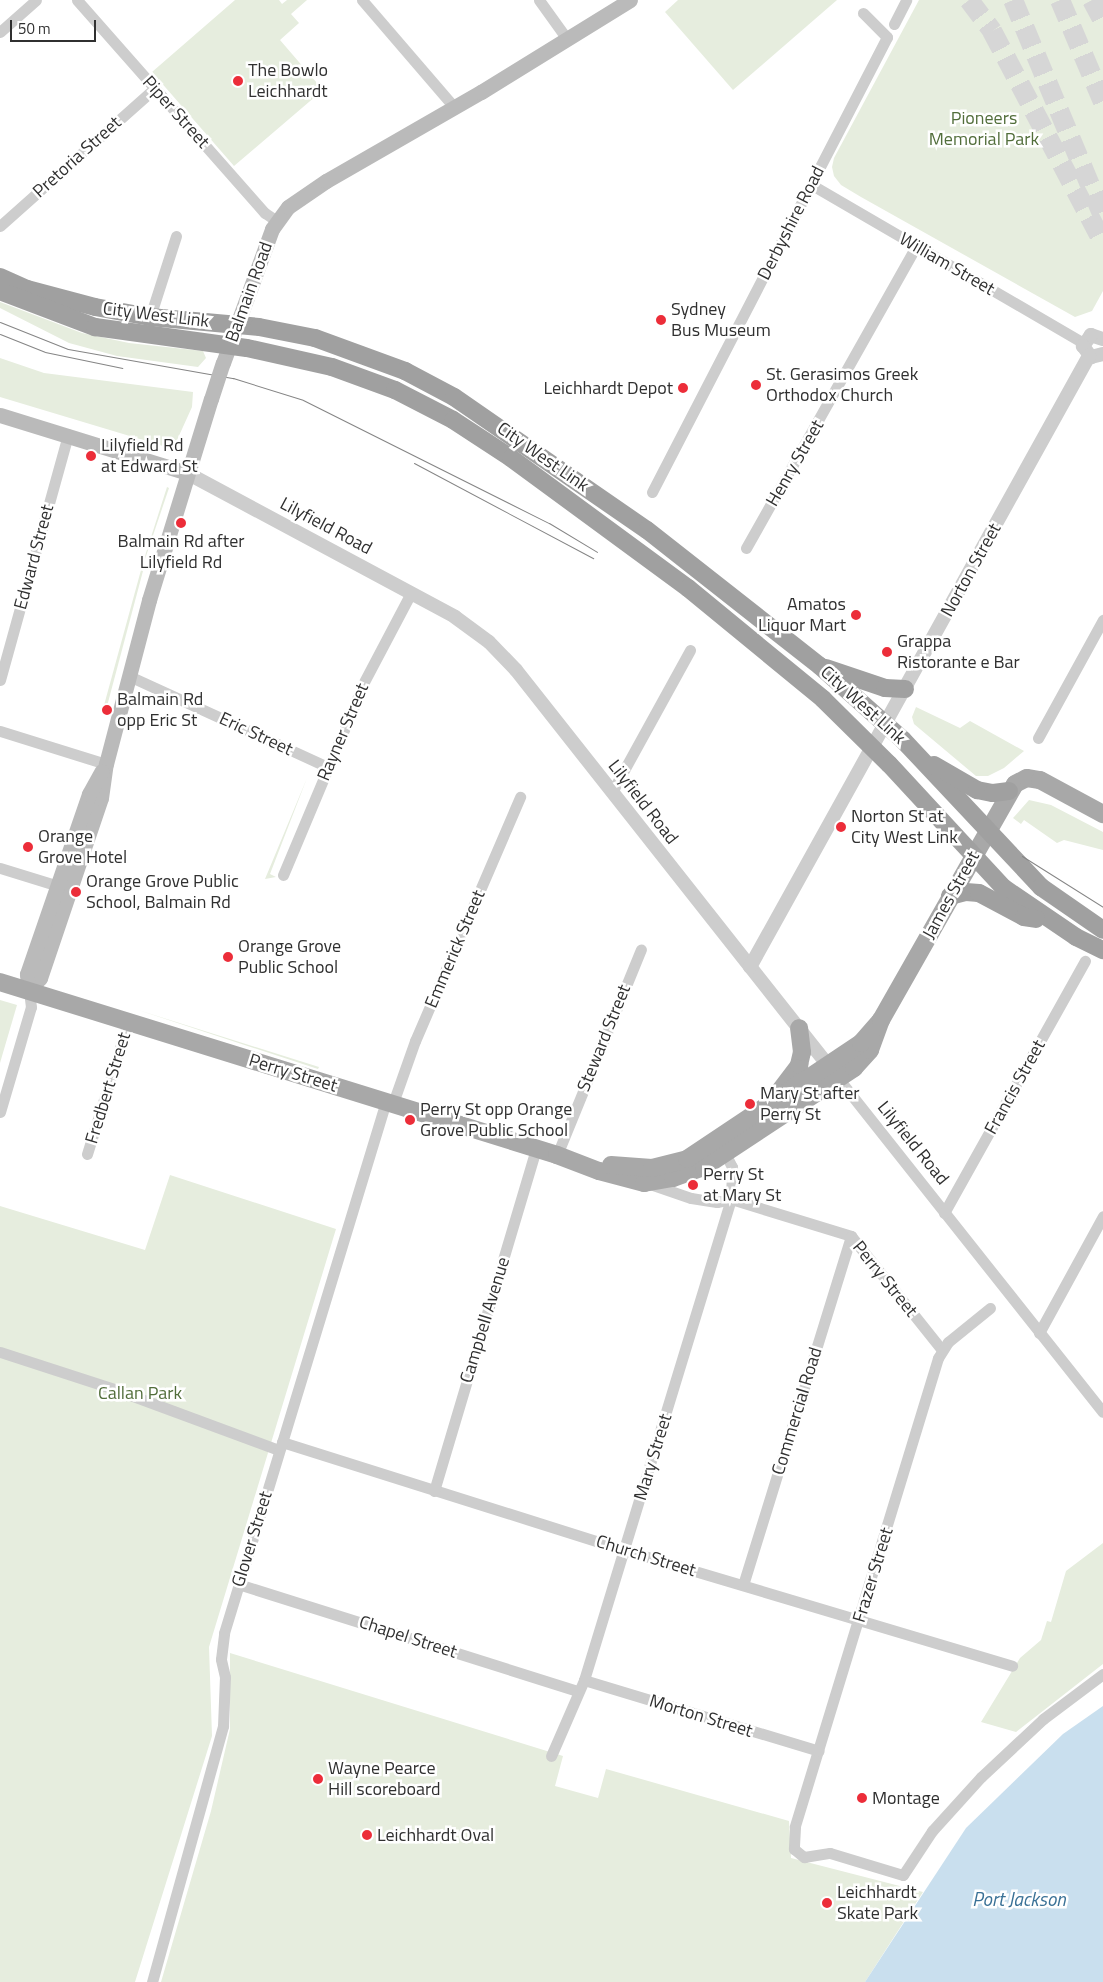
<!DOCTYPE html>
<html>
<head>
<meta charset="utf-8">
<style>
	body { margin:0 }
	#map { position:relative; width:1103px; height:1982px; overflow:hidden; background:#fff; font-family:"Titillium Web",sans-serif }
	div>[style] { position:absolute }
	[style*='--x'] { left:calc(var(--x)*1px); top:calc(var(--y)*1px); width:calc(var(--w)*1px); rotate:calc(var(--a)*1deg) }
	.green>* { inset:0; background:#e6edde }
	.water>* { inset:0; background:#c9dfee }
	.motorway-tunnel>* { height:20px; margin-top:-10px; transform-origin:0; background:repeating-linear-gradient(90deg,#d6d6d6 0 20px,transparent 0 30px) }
	.minor>* { height:11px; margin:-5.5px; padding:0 5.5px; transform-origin:5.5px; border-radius:5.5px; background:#cdcdcd }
	.tertiary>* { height:14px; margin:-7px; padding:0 7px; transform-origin:7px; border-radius:7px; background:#cdcdcd }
	.secondary>* { height:15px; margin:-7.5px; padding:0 7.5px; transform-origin:7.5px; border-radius:7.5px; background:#bababa }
	.primary>* { height:18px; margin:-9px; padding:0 9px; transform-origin:9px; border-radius:9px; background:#a8a8a8 }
	.trunk>* { height:18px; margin:-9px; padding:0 9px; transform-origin:9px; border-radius:9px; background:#a0a0a0 }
	.tram>* { height:1px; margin:-0.5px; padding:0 0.5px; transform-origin:0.5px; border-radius:0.5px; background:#858585 }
	.secondary-bridge>* { height:15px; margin:-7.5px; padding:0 7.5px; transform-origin:7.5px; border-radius:7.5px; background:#bababa }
	.dots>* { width:14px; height:14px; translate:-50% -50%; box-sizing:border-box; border:2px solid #fff; border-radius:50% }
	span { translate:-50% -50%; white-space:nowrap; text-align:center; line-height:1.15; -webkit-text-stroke:5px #fff; paint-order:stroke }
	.poi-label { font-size:18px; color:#303030 }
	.left { translate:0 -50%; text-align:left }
	.right { translate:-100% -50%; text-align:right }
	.street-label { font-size:18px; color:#303030 }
	.park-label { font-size:18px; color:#526e3b }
	.water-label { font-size:19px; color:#3a7196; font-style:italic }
	.scale { position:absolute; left:10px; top:20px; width:86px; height:22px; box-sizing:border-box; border:2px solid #303030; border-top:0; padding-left:6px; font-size:15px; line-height:18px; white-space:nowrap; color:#303030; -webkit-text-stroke:4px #fff; paint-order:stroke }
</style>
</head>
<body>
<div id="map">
	<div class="green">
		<div style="clip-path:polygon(235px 0,279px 0,282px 4px,287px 0,307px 0,291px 14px,299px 23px,280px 40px,323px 90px,234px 166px,152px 72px)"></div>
		<div style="clip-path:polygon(678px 0,837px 0,733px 90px,665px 12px)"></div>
		<div style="clip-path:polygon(919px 0,1103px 0,1103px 291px,1092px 311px,1075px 317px,861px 197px,841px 185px,834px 176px,832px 167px,834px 158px)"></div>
		<div style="clip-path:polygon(0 302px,82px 333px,129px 343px,203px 351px,206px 358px,198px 367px,117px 356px,69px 343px,0 308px)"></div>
		<div style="clip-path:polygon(0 358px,44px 373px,193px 392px,192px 407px,173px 449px,0 397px)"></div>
		<div style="clip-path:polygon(167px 487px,169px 488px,142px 568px,145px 556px)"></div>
		<div style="clip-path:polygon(141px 570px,143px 571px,106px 710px,103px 709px)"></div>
		<div style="clip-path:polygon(916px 707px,960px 728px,970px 721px,1024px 751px,1004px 768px,988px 776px,976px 776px,914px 724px,912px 717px)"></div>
		<div style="clip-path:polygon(307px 778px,270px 874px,276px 877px,265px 879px)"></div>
		<div style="clip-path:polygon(1029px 800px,1051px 805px,1103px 832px,1103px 850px,1064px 840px,1057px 843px,1024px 820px,1021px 824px,1013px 818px)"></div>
		<div style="clip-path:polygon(0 1000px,17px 1005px,0 1063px)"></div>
		<div style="clip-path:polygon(135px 1009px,319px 1067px,318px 1069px)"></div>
		<div style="clip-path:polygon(170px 1175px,336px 1229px,209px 1647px,212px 1736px,135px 1982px,0 1982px,0 1206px,145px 1250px)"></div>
		<div style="clip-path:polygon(1103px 1543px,1103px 1664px,1016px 1732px,981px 1722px,1020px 1658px,1041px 1640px,1047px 1621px,1051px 1622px,1066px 1571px)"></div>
		<div style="clip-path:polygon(230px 1653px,563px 1756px,555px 1786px,598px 1798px,606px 1769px,789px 1821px,791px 1858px,923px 1892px,865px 1982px,161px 1982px,211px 1811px,230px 1729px)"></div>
	</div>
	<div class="water">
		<div style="clip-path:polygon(1103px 1706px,1103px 1982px,865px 1982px,966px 1828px,1063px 1734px)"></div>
	</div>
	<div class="motorway-tunnel">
		<div style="--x:969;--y:0;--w:39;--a:53"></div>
		<div style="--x:992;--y:31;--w:238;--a:62.3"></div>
		<div style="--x:1013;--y:0;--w:234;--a:67.4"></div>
		<div style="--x:1060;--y:0;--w:111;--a:67.1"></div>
		<div style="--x:1092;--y:0;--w:24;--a:62"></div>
	</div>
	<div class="minor">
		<div style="--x:77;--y:0;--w:284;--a:48.6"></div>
		<div style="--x:265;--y:213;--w:14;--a:34"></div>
		<div style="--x:362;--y:0;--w:141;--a:49.3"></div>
		<div style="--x:539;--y:0;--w:48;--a:54.3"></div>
		<div style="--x:894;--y:24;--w:27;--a:-63"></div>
		<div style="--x:0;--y:32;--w:48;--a:-41.6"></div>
		<div style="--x:812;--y:185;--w:314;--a:30.2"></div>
		<div style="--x:0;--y:226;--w:208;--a:-41.7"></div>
		<div style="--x:150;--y:317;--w:85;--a:-72.2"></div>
		<div style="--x:652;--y:492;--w:512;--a:-62.68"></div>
		<div style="--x:887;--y:37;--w:34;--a:-135"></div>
		<div style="--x:746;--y:548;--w:347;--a:-60.6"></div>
		<div style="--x:129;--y:676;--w:219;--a:24.6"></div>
		<div style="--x:0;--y:680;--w:255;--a:-74.5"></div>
		<div style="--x:0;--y:731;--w:111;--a:17.3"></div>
		<div style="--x:1038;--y:738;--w:135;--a:-61.2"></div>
		<div style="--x:612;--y:792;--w:162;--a:-61.2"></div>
		<div style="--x:0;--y:868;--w:68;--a:17.1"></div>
		<div style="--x:283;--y:875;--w:209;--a:-67.2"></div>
		<div style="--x:364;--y:682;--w:101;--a:-62.2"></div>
		<div style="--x:838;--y:1078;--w:426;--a:51.6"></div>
		<div style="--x:393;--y:1103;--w:66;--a:-70.5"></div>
		<div style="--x:415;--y:1041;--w:266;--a:-66.7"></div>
		<div style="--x:0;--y:1112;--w:109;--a:-73.6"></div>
		<div style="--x:31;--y:1007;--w:16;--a:-97"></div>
		<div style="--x:87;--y:1154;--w:138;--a:-72.7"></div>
		<div style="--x:557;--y:1155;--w:222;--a:-67.8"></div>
		<div style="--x:650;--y:1184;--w:43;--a:18.9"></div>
		<div style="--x:691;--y:1198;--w:26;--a:9"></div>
		<div style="--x:717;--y:1202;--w:14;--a:-12"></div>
		<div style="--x:731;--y:1199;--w:126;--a:17.1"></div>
		<div style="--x:851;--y:1236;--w:146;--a:51.4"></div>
		<div style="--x:944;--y:1213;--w:289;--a:-60.8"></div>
		<div style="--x:990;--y:1308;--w:54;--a:141"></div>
		<div style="--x:948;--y:1342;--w:19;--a:122"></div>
		<div style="--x:938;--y:1358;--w:490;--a:107"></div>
		<div style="--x:795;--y:1827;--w:22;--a:93"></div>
		<div style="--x:794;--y:1849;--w:13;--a:39"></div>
		<div style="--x:804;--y:1857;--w:26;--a:-9"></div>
		<div style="--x:830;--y:1853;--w:76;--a:16.8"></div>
		<div style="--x:903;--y:1875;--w:53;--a:-56.6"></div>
		<div style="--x:932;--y:1831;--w:73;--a:-47.8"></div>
		<div style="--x:981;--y:1777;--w:85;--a:-43.1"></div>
		<div style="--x:1043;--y:1719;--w:75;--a:-36.9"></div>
		<div style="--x:1039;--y:1333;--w:133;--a:-61.3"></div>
		<div style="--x:0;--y:1352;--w:120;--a:18"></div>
		<div style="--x:114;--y:1389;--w:176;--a:20.3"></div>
		<div style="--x:282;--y:1442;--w:359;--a:17.5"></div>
		<div style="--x:624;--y:1550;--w:405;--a:16.6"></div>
		<div style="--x:434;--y:1491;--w:357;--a:-73.4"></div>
		<div style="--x:238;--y:1584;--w:355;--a:17.5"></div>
		<div style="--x:743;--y:1585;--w:365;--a:-72.8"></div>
		<div style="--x:584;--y:1680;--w:245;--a:16.8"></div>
		<div style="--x:551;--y:1756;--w:83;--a:-66.5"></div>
		<div style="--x:584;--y:1680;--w:503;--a:-73.01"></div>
		<div style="--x:731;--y:1199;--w:32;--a:-88"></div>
		<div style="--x:732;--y:1167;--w:22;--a:-117"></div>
		<div style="--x:152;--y:1982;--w:266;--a:-74.5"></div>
		<div style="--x:223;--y:1726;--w:49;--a:-87.7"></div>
		<div style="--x:225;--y:1677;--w:18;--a:-103"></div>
		<div style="--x:221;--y:1659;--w:26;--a:-83"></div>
		<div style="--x:224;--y:1633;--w:556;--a:-73.06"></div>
	</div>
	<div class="tertiary">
		<div style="--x:1103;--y:339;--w:13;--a:-162"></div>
		<div style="--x:1091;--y:335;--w:14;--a:126"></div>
		<div style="--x:1083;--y:346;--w:14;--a:54"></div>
		<div style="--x:1091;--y:357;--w:12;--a:-14"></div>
		<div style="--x:187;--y:473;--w:304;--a:28.2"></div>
		<div style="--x:455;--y:617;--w:42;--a:36.3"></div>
		<div style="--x:489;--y:642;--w:39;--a:46"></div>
		<div style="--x:516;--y:670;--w:513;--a:51.72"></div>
		<div style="--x:750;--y:967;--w:699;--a:-60.98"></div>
	</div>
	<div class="secondary">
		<div style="--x:223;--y:363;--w:143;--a:-69.9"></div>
		<div style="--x:272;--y:229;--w:27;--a:-54"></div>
		<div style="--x:288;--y:207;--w:46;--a:-34.4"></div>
		<div style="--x:326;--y:181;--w:179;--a:-29.9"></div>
		<div style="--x:481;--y:92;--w:175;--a:-31.7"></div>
		<div style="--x:0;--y:415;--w:196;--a:17.2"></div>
		<div style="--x:29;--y:991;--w:17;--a:-50"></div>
		<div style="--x:40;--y:978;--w:190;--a:-71.3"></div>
		<div style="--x:101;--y:798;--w:34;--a:-82"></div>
		<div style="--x:106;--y:764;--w:170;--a:-75.3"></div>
		<div style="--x:149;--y:600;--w:210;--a:-72.9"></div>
		<div style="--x:29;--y:991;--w:17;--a:-97"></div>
		<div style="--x:27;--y:974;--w:190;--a:-71"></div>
		<div style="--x:89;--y:794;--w:26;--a:-61"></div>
	</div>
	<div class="primary">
		<div style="--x:0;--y:982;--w:583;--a:17.25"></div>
		<div style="--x:557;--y:1155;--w:45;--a:20.9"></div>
		<div style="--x:599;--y:1171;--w:47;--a:14.9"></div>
		<div style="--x:644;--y:1183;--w:29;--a:-10"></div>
		<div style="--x:673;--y:1178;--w:33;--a:-20"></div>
		<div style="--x:704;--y:1167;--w:180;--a:-33.4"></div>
		<div style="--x:854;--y:1068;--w:24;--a:-48"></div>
		<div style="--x:870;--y:1050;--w:32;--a:-70"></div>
		<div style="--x:779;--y:1092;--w:34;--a:-53"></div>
		<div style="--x:799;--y:1065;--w:13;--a:-77"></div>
		<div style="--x:802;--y:1052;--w:24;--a:-97"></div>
		<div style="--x:611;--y:1165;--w:41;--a:4.2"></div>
		<div style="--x:652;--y:1168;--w:36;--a:-14"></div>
		<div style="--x:687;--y:1159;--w:209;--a:-33.7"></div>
		<div style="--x:861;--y:1043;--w:30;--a:-49"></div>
		<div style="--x:881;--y:1020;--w:271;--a:-60.4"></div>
		<div style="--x:1015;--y:784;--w:13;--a:-27"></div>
		<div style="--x:1027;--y:778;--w:13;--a:9"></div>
		<div style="--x:1040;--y:780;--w:72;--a:28.4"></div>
	</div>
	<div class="trunk">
		<div style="--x:0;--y:277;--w:30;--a:24"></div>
		<div style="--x:27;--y:289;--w:70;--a:14.8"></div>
		<div style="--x:95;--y:307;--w:56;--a:10.3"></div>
		<div style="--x:150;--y:317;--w:109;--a:5.2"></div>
		<div style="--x:259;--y:327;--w:57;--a:11.1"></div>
		<div style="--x:315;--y:338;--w:96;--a:20.1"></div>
		<div style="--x:405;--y:371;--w:55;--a:28"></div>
		<div style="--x:454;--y:397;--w:234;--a:34.6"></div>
		<div style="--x:647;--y:530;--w:220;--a:38.2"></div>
		<div style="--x:820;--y:666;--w:111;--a:41.7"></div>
		<div style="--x:903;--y:740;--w:202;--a:46.8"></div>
		<div style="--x:1041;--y:887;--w:75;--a:34.7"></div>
		<div style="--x:0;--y:291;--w:102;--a:20.8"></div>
		<div style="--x:95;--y:327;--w:153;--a:7.9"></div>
		<div style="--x:247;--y:348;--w:87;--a:12.6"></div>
		<div style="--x:332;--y:367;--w:67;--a:20.1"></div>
		<div style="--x:395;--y:390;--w:65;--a:27.3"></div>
		<div style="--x:453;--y:420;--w:69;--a:33.2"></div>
		<div style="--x:511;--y:458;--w:220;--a:36.3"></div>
		<div style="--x:688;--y:588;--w:175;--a:39.4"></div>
		<div style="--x:823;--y:699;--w:93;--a:44.6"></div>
		<div style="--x:889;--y:764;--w:169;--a:47.2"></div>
		<div style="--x:1004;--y:888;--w:87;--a:34.2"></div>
		<div style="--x:1076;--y:937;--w:30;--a:26"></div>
		<div style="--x:826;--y:668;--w:62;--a:18.7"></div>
		<div style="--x:885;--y:688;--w:20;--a:3"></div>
		<div style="--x:934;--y:765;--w:50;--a:30.2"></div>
		<div style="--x:977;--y:790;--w:16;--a:11"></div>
		<div style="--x:993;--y:793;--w:16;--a:-7"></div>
		<div style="--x:950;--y:896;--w:16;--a:-14"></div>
		<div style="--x:966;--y:892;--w:13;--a:4"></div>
		<div style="--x:979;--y:893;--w:51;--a:28.1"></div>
		<div style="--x:1024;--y:917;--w:12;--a:9"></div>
	</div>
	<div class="tram">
		<div style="--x:0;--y:322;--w:73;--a:21.7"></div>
		<div style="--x:68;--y:349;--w:168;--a:10"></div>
		<div style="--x:233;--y:378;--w:73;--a:17.4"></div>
		<div style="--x:303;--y:400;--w:275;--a:26.6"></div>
		<div style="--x:549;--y:523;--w:56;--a:31.1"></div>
		<div style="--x:0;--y:334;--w:48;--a:21.8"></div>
		<div style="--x:45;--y:352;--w:79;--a:11.7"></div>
		<div style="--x:414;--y:463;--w:203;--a:28"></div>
		<div style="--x:1022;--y:856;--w:96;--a:32.2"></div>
	</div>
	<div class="secondary-bridge">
		<div style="--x:211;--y:399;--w:38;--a:-72"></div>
	</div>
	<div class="dots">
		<div style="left:238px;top:81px;background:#ec2d39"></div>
		<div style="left:661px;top:320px;background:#ec2d39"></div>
		<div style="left:756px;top:385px;background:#ec2d39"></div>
		<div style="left:683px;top:388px;background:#ec2d39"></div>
		<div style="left:91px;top:456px;background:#ec2d39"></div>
		<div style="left:181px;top:523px;background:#ec2d39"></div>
		<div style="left:856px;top:615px;background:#ec2d39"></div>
		<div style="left:887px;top:652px;background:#ec2d39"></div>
		<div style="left:107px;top:710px;background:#ec2d39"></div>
		<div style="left:841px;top:827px;background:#ec2d39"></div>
		<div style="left:28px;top:847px;background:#ec2d39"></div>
		<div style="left:76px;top:892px;background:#ec2d39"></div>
		<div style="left:228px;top:957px;background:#ec2d39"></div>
		<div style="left:750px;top:1104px;background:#ec2d39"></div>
		<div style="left:410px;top:1120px;background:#ec2d39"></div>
		<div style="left:693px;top:1185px;background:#ec2d39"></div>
		<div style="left:318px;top:1779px;background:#ec2d39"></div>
		<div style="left:862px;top:1798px;background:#ec2d39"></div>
		<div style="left:367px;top:1835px;background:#ec2d39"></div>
		<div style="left:827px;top:1903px;background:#ec2d39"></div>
	</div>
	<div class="poi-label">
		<span class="left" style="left:248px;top:81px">The Bowlo<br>Leichhardt</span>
		<span class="left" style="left:671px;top:320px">Sydney<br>Bus Museum</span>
		<span class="left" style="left:766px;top:385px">St. Gerasimos Greek<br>Orthodox Church</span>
		<span class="right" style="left:673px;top:388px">Leichhardt Depot</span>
		<span class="left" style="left:101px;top:456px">Lilyfield Rd<br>at Edward St</span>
		<span style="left:181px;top:552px">Balmain Rd after<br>Lilyfield Rd</span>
		<span class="right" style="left:846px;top:615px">Amatos<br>Liquor Mart</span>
		<span class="left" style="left:897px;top:652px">Grappa<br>Ristorante e Bar</span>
		<span class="left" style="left:117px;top:710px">Balmain Rd<br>opp Eric St</span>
		<span class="left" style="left:851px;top:827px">Norton St at<br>City West Link</span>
		<span class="left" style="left:38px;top:847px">Orange<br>Grove Hotel</span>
		<span class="left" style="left:86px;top:892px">Orange Grove Public<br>School, Balmain Rd</span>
		<span class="left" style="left:238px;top:957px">Orange Grove<br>Public School</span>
		<span class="left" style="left:760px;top:1104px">Mary St after<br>Perry St</span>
		<span class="left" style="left:420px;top:1120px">Perry St opp Orange<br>Grove Public School</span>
		<span class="left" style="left:703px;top:1185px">Perry St<br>at Mary St</span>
		<span class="left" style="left:328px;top:1779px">Wayne Pearce<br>Hill scoreboard</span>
		<span class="left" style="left:872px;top:1798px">Montage</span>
		<span class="left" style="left:377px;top:1835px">Leichhardt Oval</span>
		<span class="left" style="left:837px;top:1903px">Leichhardt<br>Skate Park</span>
	</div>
	<div class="street-label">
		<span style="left:176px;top:112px;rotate:48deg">Piper Street</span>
		<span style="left:77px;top:157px;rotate:-42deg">Pretoria Street</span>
		<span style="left:791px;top:223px;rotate:-63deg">Derbyshire Road</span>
		<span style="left:947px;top:264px;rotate:30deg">William Street</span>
		<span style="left:249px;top:292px;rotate:-70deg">Balmain Road</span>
		<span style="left:156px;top:315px;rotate:7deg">City West Link</span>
		<span style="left:543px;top:457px;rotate:35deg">City West Link</span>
		<span style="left:795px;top:463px;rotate:-60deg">Henry Street</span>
		<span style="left:326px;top:526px;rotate:28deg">Lilyfield Road</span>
		<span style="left:34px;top:557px;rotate:-75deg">Edward Street</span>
		<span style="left:971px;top:570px;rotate:-61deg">Norton Street</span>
		<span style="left:863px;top:705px;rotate:42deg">City West Link</span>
		<span style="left:343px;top:732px;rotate:-67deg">Rayner Street</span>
		<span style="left:256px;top:734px;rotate:25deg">Eric Street</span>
		<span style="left:643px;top:802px;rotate:52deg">Lilyfield Road</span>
		<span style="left:951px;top:895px;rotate:-61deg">James Street</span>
		<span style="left:455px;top:949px;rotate:-67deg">Emmerick Street</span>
		<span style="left:604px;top:1038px;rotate:-68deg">Steward Street</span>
		<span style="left:293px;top:1073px;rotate:17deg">Perry Street</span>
		<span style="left:1015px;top:1087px;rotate:-61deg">Francis Street</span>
		<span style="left:108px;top:1088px;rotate:-73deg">Fredbert Street</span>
		<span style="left:913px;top:1143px;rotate:51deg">Lilyfield Road</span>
		<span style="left:885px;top:1279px;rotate:51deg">Perry Street</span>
		<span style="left:485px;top:1320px;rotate:-73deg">Campbell Avenue</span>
		<span style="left:797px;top:1411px;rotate:-73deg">Commercial Road</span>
		<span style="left:653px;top:1457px;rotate:-73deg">Mary Street</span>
		<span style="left:252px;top:1539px;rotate:-73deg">Glover Street</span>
		<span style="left:646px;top:1556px;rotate:17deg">Church Street</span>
		<span style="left:873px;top:1575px;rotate:-73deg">Frazer Street</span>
		<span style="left:408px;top:1637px;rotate:18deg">Chapel Street</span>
		<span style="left:701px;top:1716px;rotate:17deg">Morton Street</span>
	</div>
	<div class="park-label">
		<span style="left:984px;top:129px">Pioneers<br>Memorial Park</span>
		<span style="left:140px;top:1393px">Callan Park</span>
	</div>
	<div class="water-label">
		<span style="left:1019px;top:1899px">Port Jackson</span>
	</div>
	<div class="scale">50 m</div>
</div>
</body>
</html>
